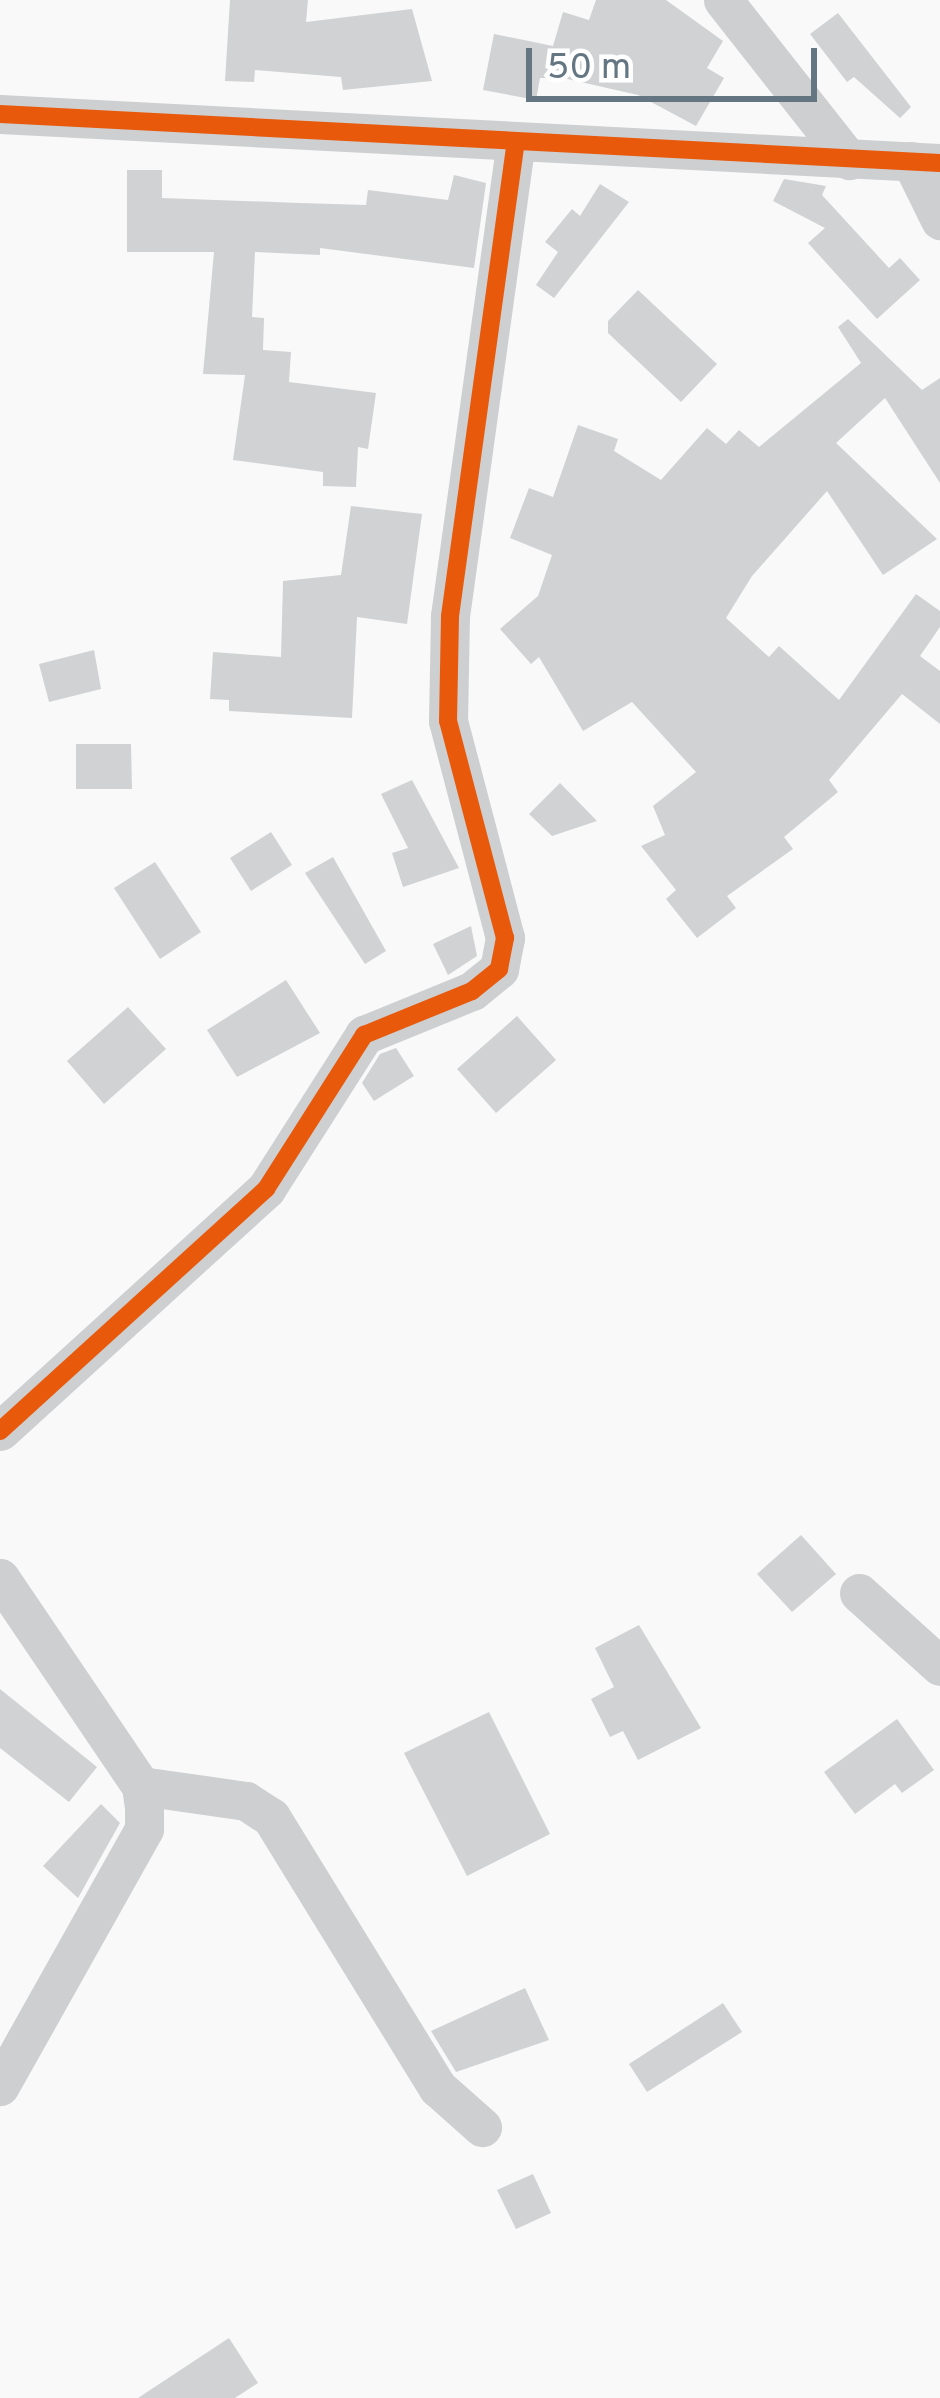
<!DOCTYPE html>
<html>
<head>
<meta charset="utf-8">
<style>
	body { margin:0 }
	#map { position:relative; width:940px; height:2398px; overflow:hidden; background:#f9f9f9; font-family:Overpass,sans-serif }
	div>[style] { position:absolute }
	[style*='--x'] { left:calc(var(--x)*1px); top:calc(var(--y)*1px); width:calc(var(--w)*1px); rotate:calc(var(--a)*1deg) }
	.building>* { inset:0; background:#d0d2d3 }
	.street>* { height:39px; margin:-19.5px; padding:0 19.5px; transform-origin:19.5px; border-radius:19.5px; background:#cecfd0 }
	.cycleway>* { height:18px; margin:-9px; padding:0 9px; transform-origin:9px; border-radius:9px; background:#e8590c }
	span { translate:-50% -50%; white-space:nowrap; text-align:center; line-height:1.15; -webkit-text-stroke:12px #fff; paint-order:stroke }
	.scale { position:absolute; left:526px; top:48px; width:291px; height:54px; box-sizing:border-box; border:6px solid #657683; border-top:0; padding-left:15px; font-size:36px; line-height:42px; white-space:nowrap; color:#657683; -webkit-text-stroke:9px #fff; paint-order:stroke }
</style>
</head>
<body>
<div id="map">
	<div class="building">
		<div style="clip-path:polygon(230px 0,308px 0,306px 22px,412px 9px,432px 81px,343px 90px,341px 77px,255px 70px,254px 82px,225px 81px)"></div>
		<div style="clip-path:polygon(596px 0,666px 0,723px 41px,707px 68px,724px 78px,696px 126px,638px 95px,563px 78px,540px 78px,536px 100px,483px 90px,494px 34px,553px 46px,563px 12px,589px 20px)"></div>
		<div style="clip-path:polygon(838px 13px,911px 107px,900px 118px,854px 77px,847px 82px,810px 34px)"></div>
		<div style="clip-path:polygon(127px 170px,162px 170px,162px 198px,300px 203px,366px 205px,368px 190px,448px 200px,454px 175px,486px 183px,474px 268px,320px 248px,320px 255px,255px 252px,252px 317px,264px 318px,263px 350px,291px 352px,289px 382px,376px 393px,368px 449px,358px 447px,356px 487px,323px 486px,323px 472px,233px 460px,245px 375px,203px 374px,214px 252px,127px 252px)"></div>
		<div style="clip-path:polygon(784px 179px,826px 186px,822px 195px,889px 268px,900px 258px,920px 280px,877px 319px,808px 243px,825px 228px,773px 201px)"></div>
		<div style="clip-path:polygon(600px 184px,629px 202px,554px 298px,536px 285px,558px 252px,545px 242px,572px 209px,580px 216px)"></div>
		<div style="clip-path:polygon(638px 290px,717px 364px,681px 402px,608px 333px,608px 321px)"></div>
		<div style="clip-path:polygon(848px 319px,922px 390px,940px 378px,940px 483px,885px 398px,836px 443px,937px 539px,883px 575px,827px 491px,752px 576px,726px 618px,769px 657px,779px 646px,839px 700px,916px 594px,940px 611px,940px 627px,920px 656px,940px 671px,940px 724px,902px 694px,829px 780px,838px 792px,784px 837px,793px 849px,727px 896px,736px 908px,697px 938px,666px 899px,676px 890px,641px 846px,665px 835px,653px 806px,696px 772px,632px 702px,583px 731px,539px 657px,531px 664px,500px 629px,538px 596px,552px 555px,510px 538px,529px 488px,553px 497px,578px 425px,618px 439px,614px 451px,661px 480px,707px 428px,726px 444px,739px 430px,759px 447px,861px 363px,838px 327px)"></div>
		<div style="clip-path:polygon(351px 506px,422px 514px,407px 624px,357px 617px,352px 718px,229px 711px,229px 700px,210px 699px,213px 652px,281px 657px,283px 581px,341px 575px)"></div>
		<div style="clip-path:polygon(94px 650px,101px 689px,49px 702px,39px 664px)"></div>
		<div style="clip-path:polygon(76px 744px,131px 744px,132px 789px,76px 789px)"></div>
		<div style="clip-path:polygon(412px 780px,459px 868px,403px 887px,392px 853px,408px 848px,381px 794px)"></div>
		<div style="clip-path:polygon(560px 783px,597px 821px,552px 836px,529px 814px)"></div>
		<div style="clip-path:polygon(271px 832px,292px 865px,251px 891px,230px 858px)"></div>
		<div style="clip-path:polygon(333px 857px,386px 951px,365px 964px,305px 873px)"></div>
		<div style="clip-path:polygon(155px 862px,201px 932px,160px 959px,114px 888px)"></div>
		<div style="clip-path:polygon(471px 926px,477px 956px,448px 975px,433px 944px)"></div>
		<div style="clip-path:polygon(286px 980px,320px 1033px,237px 1077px,207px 1030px)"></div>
		<div style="clip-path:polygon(128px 1007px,166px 1049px,104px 1104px,67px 1061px)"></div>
		<div style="clip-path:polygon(517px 1016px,556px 1060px,496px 1113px,457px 1069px)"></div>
		<div style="clip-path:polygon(396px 1048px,414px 1076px,374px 1101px,362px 1083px,380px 1054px)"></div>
		<div style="clip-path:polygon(801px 1535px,836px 1574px,792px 1612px,757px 1574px)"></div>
		<div style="clip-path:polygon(639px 1625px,701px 1728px,638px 1760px,623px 1731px,610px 1737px,591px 1699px,614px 1687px,595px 1648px)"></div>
		<div style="clip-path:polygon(0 1689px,97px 1767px,69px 1802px,0 1748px)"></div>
		<div style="clip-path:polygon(489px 1712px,550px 1834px,467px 1876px,404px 1753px)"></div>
		<div style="clip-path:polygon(897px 1719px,934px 1770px,902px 1793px,895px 1784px,855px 1814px,824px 1772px)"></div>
		<div style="clip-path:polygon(101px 1804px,120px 1823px,78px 1898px,43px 1866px)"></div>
		<div style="clip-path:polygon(525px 1988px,549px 2040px,456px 2072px,431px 2031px)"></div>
		<div style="clip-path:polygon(723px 2003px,742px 2032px,647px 2092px,629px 2064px)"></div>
		<div style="clip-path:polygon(533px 2174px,551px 2213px,516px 2229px,497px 2190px)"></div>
		<div style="clip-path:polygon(229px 2338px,258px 2383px,235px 2398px,138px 2398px)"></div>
	</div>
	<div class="street">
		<div style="--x:723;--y:0;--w:204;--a:51.8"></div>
		<div style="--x:0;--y:114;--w:941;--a:2.98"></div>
		<div style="--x:911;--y:161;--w:66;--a:63.8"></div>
		<div style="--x:0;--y:1431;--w:360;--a:-42.3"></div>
		<div style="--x:266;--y:1189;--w:183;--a:-57.5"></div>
		<div style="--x:364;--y:1035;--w:117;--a:-22.2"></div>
		<div style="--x:472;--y:991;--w:35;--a:-39"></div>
		<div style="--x:499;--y:969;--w:32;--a:-79"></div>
		<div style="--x:505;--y:938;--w:224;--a:-104.7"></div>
		<div style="--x:448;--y:721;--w:105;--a:-88.9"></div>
		<div style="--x:450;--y:616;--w:474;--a:-82.1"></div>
		<div style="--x:0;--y:1578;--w:251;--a:55.9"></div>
		<div style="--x:141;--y:1786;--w:22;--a:82"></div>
		<div style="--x:144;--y:1808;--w:21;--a:90"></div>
		<div style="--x:144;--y:1829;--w:295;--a:119.3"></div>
		<div style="--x:859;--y:1593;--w:109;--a:42"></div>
		<div style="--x:141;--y:1786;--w:106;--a:8.1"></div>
		<div style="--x:246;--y:1801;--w:30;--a:33"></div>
		<div style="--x:271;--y:1817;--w:318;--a:58.4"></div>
		<div style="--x:438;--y:2088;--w:59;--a:41.6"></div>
	</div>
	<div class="cycleway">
		<div style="--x:0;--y:114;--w:941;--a:2.98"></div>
		<div style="--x:0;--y:1431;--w:360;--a:-42.3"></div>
		<div style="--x:266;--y:1189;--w:183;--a:-57.5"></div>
		<div style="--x:364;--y:1035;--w:117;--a:-22.2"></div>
		<div style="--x:472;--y:991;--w:35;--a:-39"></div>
		<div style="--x:499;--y:969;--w:32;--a:-79"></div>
		<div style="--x:505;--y:938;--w:224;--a:-104.7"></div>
		<div style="--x:448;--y:721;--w:105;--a:-88.9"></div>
		<div style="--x:450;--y:616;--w:474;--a:-82.1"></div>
	</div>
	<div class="scale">50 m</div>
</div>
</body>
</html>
